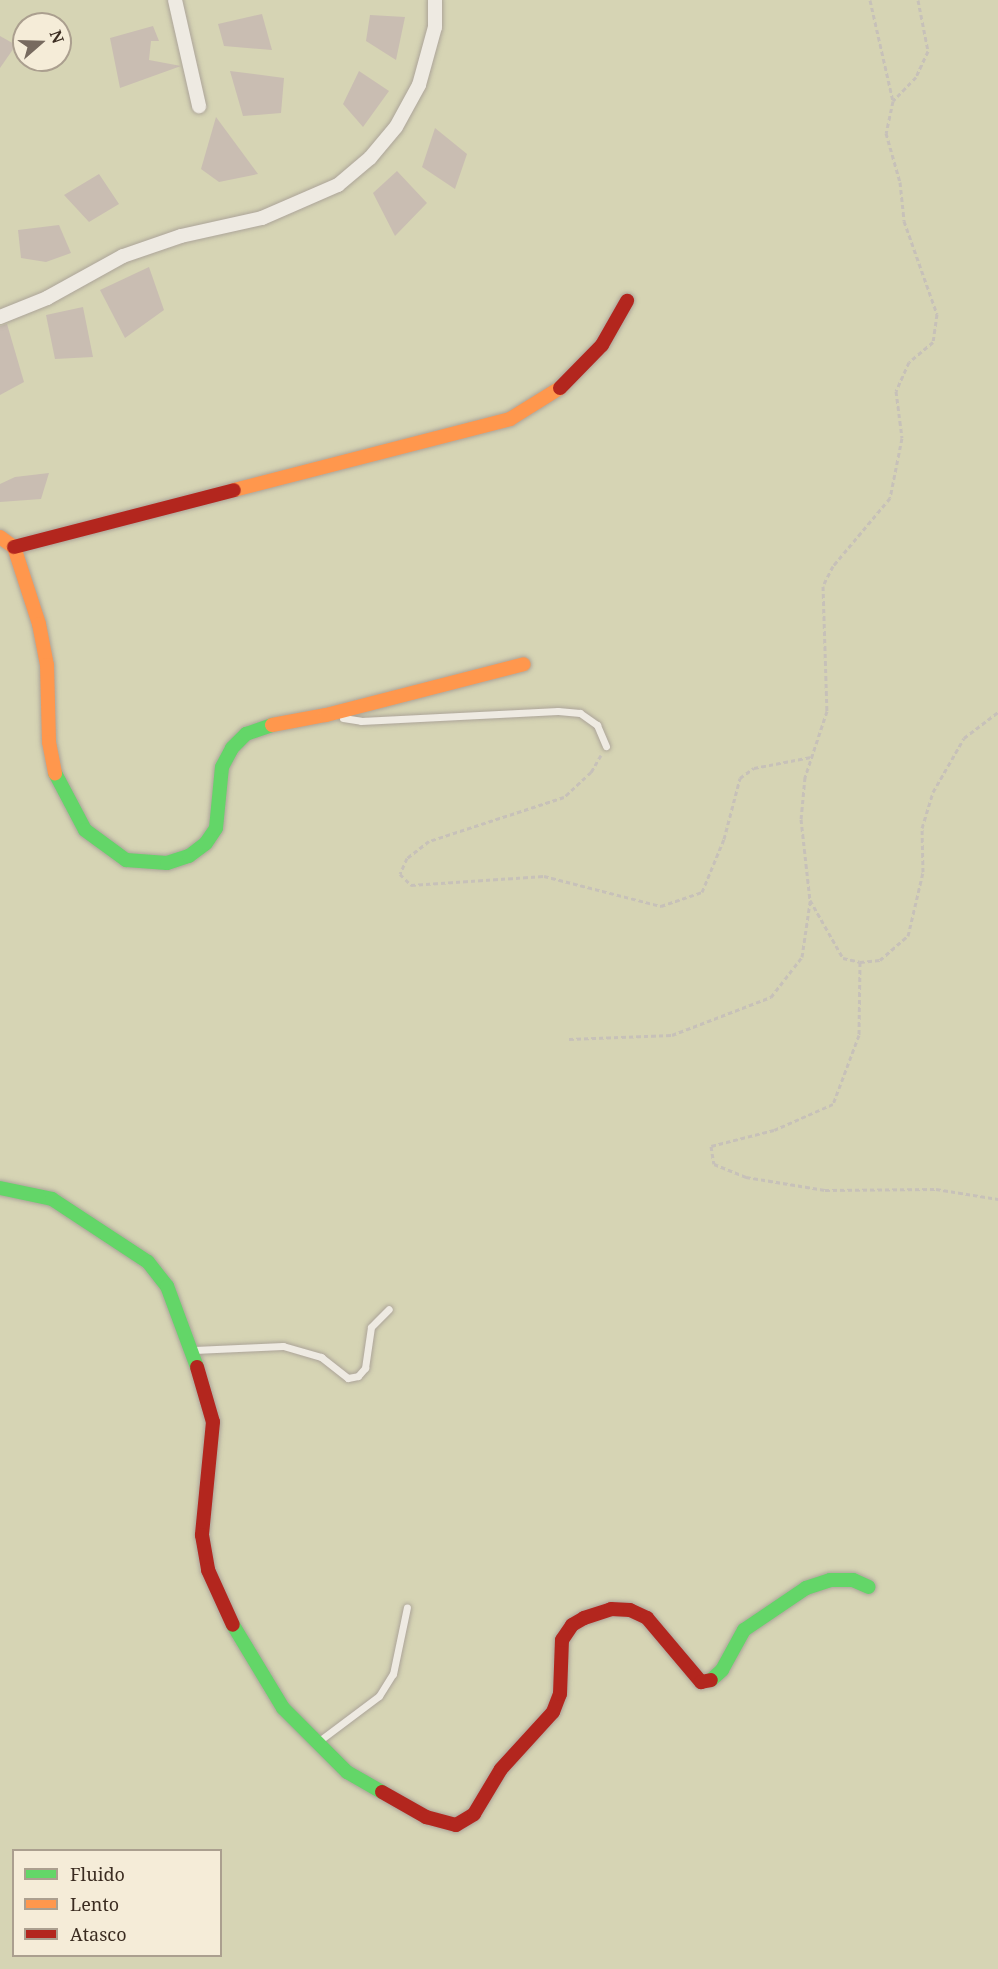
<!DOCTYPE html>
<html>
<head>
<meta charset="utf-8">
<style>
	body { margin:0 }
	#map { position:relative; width:998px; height:1969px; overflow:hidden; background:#e6ded1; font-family:"Noto Serif",serif }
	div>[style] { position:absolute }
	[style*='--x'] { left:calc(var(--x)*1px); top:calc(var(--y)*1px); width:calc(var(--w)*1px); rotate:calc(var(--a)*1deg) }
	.green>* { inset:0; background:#d6d4b4 }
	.building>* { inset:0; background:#c9bdb2 }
	.path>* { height:3px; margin-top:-1.5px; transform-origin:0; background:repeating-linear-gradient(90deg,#c7c1b9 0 4.5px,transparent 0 7.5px) }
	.roads { filter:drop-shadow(0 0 2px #aca499) drop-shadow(0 0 2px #aca499) }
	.lane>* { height:7px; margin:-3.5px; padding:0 3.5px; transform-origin:3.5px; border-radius:3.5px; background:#eeeae2 }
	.street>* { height:14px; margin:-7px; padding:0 7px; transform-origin:7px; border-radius:7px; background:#eeeae2 }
	.fast>* { height:14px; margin:-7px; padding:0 7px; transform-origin:7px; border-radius:7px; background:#63d668 }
	.slow>* { height:14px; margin:-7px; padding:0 7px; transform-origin:7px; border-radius:7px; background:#ff974d }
	.jam>* { height:14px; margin:-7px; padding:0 7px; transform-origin:7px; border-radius:7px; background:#b3261e }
	span { translate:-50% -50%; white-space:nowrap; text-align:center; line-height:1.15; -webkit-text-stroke:4.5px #f5ecd8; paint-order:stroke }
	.legend { position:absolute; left:12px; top:1849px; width:210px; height:108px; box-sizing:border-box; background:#f5ecd8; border:2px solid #ab9f8f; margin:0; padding:8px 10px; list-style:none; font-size:18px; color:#3b2c21 }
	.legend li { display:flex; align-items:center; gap:12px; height:30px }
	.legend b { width:30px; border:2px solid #ab9f8f }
	.north { position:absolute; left:12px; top:12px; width:60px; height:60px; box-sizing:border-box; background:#f5ecd8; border:2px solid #ab9f8f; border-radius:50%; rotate:70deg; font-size:16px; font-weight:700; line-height:24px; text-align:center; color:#3b2c21 }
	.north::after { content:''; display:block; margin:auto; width:21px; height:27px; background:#776a5f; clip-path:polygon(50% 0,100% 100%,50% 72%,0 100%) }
</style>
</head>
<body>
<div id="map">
	<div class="green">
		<div style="clip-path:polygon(evenodd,0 0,998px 0,998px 1969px,0 1969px,0 0,24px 24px,60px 24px,60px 60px,24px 60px,24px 24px,0 0,14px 1850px,220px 1850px,220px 1956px,14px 1956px,14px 1850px)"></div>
	</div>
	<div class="building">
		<div style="clip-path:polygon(262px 14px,272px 50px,224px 46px,218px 24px)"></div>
		<div style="clip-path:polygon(370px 15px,405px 17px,396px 60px,366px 41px)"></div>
		<div style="clip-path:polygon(153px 26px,159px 41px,151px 41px,149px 60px,181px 66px,120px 88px,110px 38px)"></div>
		<div style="clip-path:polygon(0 36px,16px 45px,0 68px)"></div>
		<div style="clip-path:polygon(230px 71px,284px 78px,281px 113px,243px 116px)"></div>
		<div style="clip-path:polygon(359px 71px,389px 91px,363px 127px,343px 104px)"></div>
		<div style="clip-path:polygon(216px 117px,258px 174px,219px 182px,201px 169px)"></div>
		<div style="clip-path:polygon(435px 128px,467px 154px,455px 189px,422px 167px)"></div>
		<div style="clip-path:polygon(397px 171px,427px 203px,395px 236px,373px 193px)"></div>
		<div style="clip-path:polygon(99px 174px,119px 204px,89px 222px,64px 195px)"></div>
		<div style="clip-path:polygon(59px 225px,71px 253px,46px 262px,21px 258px,18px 230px)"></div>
		<div style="clip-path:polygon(149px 267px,164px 310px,125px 338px,100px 290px)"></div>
		<div style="clip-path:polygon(83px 307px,93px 357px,55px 359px,46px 315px)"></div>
		<div style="clip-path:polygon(7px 324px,24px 382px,0 395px,0 326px)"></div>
		<div style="clip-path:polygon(49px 473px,41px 499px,0 502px,0 484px,15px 477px)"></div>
	</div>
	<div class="path">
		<div style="--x:870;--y:0;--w:104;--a:77.2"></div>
		<div style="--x:918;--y:0;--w:52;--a:78.9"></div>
		<div style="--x:928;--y:51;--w:29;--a:115"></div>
		<div style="--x:916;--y:77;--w:33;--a:134"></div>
		<div style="--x:893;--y:101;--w:33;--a:102"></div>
		<div style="--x:886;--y:133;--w:51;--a:74.1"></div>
		<div style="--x:900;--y:182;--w:39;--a:84"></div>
		<div style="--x:904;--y:221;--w:99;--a:70.5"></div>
		<div style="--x:937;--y:314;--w:28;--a:98"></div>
		<div style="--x:933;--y:342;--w:31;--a:140"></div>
		<div style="--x:909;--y:362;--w:32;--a:114"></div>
		<div style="--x:896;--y:391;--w:47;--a:82.7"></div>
		<div style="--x:902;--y:438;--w:61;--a:101.3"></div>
		<div style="--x:890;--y:498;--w:89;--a:130"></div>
		<div style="--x:833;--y:566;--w:22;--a:117"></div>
		<div style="--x:823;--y:586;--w:125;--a:88.2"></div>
		<div style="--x:827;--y:711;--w:70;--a:108.4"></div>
		<div style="--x:805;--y:777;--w:42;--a:95.4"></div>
		<div style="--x:801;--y:819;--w:81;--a:83.7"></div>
		<div style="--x:810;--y:900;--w:67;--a:60.4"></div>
		<div style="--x:843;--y:958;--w:17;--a:13"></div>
		<div style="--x:860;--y:962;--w:73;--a:90.8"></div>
		<div style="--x:859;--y:1035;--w:74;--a:110.6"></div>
		<div style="--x:833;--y:1104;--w:64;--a:156.2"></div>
		<div style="--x:774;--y:1130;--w:65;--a:165.7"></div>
		<div style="--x:711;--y:1146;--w:18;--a:81"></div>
		<div style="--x:714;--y:1164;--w:35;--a:22"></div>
		<div style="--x:746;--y:1177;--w:80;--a:9.3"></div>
		<div style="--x:825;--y:1190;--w:111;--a:-0.5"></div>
		<div style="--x:936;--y:1189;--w:63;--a:9.2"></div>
		<div style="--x:601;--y:755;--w:20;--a:120"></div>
		<div style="--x:591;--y:772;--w:37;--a:137"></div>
		<div style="--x:564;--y:797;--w:142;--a:161.9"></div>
		<div style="--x:429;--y:841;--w:28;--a:142"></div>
		<div style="--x:407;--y:858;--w:17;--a:114"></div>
		<div style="--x:400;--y:874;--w:16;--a:45"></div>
		<div style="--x:411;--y:885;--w:133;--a:-3.9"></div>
		<div style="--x:544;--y:876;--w:121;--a:14.4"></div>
		<div style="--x:661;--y:906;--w:43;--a:-18.9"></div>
		<div style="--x:702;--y:892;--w:57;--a:-67.5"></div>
		<div style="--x:724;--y:839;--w:63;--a:-75.3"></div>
		<div style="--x:740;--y:778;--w:17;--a:-36"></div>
		<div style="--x:754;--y:768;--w:58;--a:-10.9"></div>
		<div style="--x:860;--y:962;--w:20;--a:-6"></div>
		<div style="--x:880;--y:960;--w:37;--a:-41"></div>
		<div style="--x:908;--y:936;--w:66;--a:-76.8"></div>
		<div style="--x:923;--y:872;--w:44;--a:-91.3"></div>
		<div style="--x:922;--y:828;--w:38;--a:-73"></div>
		<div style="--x:933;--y:792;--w:62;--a:-60.1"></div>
		<div style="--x:964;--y:738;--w:43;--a:-37.4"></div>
		<div style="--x:569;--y:1039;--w:103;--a:-2.2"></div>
		<div style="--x:672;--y:1035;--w:106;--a:-21"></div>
		<div style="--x:771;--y:997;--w:51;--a:-52.2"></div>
		<div style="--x:802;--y:957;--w:56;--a:-81.7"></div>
	</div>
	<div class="roads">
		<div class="lane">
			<div style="--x:343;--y:718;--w:18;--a:9"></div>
			<div style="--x:361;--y:721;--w:197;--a:-2.9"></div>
			<div style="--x:558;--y:711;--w:22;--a:5"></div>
			<div style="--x:580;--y:713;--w:21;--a:35"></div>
			<div style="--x:597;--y:725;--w:23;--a:67"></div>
			<div style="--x:194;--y:1350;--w:89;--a:-2.6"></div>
			<div style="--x:283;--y:1346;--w:40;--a:16"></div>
			<div style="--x:321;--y:1357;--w:34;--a:38"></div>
			<div style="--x:348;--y:1378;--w:10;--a:-11"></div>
			<div style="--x:358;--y:1376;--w:11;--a:-49"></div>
			<div style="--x:365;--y:1368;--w:41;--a:-81.7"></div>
			<div style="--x:371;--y:1327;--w:25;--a:-45"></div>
			<div style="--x:319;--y:1741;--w:75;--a:-36.9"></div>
			<div style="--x:379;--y:1696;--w:26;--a:-58"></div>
			<div style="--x:393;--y:1674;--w:68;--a:-78.2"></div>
		</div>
		<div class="street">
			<div style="--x:175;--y:0;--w:109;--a:77.2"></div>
			<div style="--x:0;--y:317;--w:51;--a:-22"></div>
			<div style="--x:47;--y:298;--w:87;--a:-28.9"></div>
			<div style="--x:123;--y:256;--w:61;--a:-19"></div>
			<div style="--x:181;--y:236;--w:83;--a:-12.5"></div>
			<div style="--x:262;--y:218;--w:83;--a:-23.5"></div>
			<div style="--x:338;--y:185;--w:42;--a:-40.2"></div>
			<div style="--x:370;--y:158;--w:40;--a:-50"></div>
			<div style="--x:396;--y:127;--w:48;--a:-61.3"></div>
			<div style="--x:419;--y:85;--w:60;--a:-74.6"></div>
			<div style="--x:435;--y:27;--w:27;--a:-90"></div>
		</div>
		<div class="fast">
			<div style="--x:55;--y:773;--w:64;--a:62.2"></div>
			<div style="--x:85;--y:830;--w:51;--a:36.2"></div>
			<div style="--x:126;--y:860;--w:41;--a:4.2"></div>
			<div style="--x:167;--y:863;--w:23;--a:-18"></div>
			<div style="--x:189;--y:856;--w:21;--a:-37"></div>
			<div style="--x:206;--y:843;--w:18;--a:-56"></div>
			<div style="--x:216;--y:828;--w:61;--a:-84.4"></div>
			<div style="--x:222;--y:767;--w:21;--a:-62"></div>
			<div style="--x:232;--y:748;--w:20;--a:-45"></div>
			<div style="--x:246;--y:734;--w:28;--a:-19"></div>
			<div style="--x:0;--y:1188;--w:53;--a:11.9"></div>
			<div style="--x:52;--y:1199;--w:115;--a:33.3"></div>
			<div style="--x:148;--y:1262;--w:31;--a:52"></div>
			<div style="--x:167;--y:1286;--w:86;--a:69.7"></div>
			<div style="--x:233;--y:1625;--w:97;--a:58.9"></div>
			<div style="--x:283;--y:1708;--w:91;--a:45"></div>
			<div style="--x:347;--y:1772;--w:40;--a:29.7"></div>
			<div style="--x:711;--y:1680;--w:15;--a:-42"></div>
			<div style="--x:722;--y:1670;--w:46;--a:-61.2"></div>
			<div style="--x:744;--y:1630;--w:75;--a:-34.1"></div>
			<div style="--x:806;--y:1588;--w:25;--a:-18"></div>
			<div style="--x:830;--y:1580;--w:23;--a:0"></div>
			<div style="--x:853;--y:1580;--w:17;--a:24"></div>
		</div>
		<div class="slow">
			<div style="--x:234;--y:490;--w:285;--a:-14.4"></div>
			<div style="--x:510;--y:419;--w:59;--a:-31.8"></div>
			<div style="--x:0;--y:537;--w:17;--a:36"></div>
			<div style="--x:14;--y:547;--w:81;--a:72"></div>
			<div style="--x:39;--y:624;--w:42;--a:79"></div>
			<div style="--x:47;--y:665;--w:77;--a:88.5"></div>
			<div style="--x:49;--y:742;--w:32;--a:79"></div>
			<div style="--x:272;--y:725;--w:55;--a:-10.5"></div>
			<div style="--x:326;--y:715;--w:204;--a:-14.4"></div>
		</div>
		<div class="jam">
			<div style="--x:560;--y:388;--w:60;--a:-45.7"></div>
			<div style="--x:602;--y:345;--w:51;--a:-60.4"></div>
			<div style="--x:14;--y:547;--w:227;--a:-14.5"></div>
			<div style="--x:197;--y:1367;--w:57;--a:73.8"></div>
			<div style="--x:213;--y:1422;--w:114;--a:95.6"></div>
			<div style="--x:202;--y:1535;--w:36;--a:80"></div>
			<div style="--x:208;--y:1570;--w:60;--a:65.6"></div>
			<div style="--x:382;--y:1792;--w:51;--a:29.6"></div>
			<div style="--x:426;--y:1817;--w:31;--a:15"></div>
			<div style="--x:456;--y:1825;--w:21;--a:-31"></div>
			<div style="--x:474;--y:1814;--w:52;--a:-59"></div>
			<div style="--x:501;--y:1769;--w:77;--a:-47.6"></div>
			<div style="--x:553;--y:1712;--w:19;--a:-69"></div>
			<div style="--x:560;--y:1694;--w:54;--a:-87.9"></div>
			<div style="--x:562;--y:1640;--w:18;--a:-56"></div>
			<div style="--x:572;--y:1625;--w:14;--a:-30"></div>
			<div style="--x:584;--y:1618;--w:28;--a:-18"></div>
			<div style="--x:611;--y:1609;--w:19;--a:3"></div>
			<div style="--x:630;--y:1610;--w:19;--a:25"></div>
			<div style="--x:647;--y:1618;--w:84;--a:49.8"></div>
			<div style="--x:701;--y:1682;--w:10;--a:-11"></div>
		</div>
	</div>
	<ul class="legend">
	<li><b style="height:8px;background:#63d668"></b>Fluido</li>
	<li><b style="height:8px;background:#ff974d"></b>Lento</li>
	<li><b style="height:8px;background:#b3261e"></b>Atasco</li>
	</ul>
	<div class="north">N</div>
</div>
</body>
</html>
